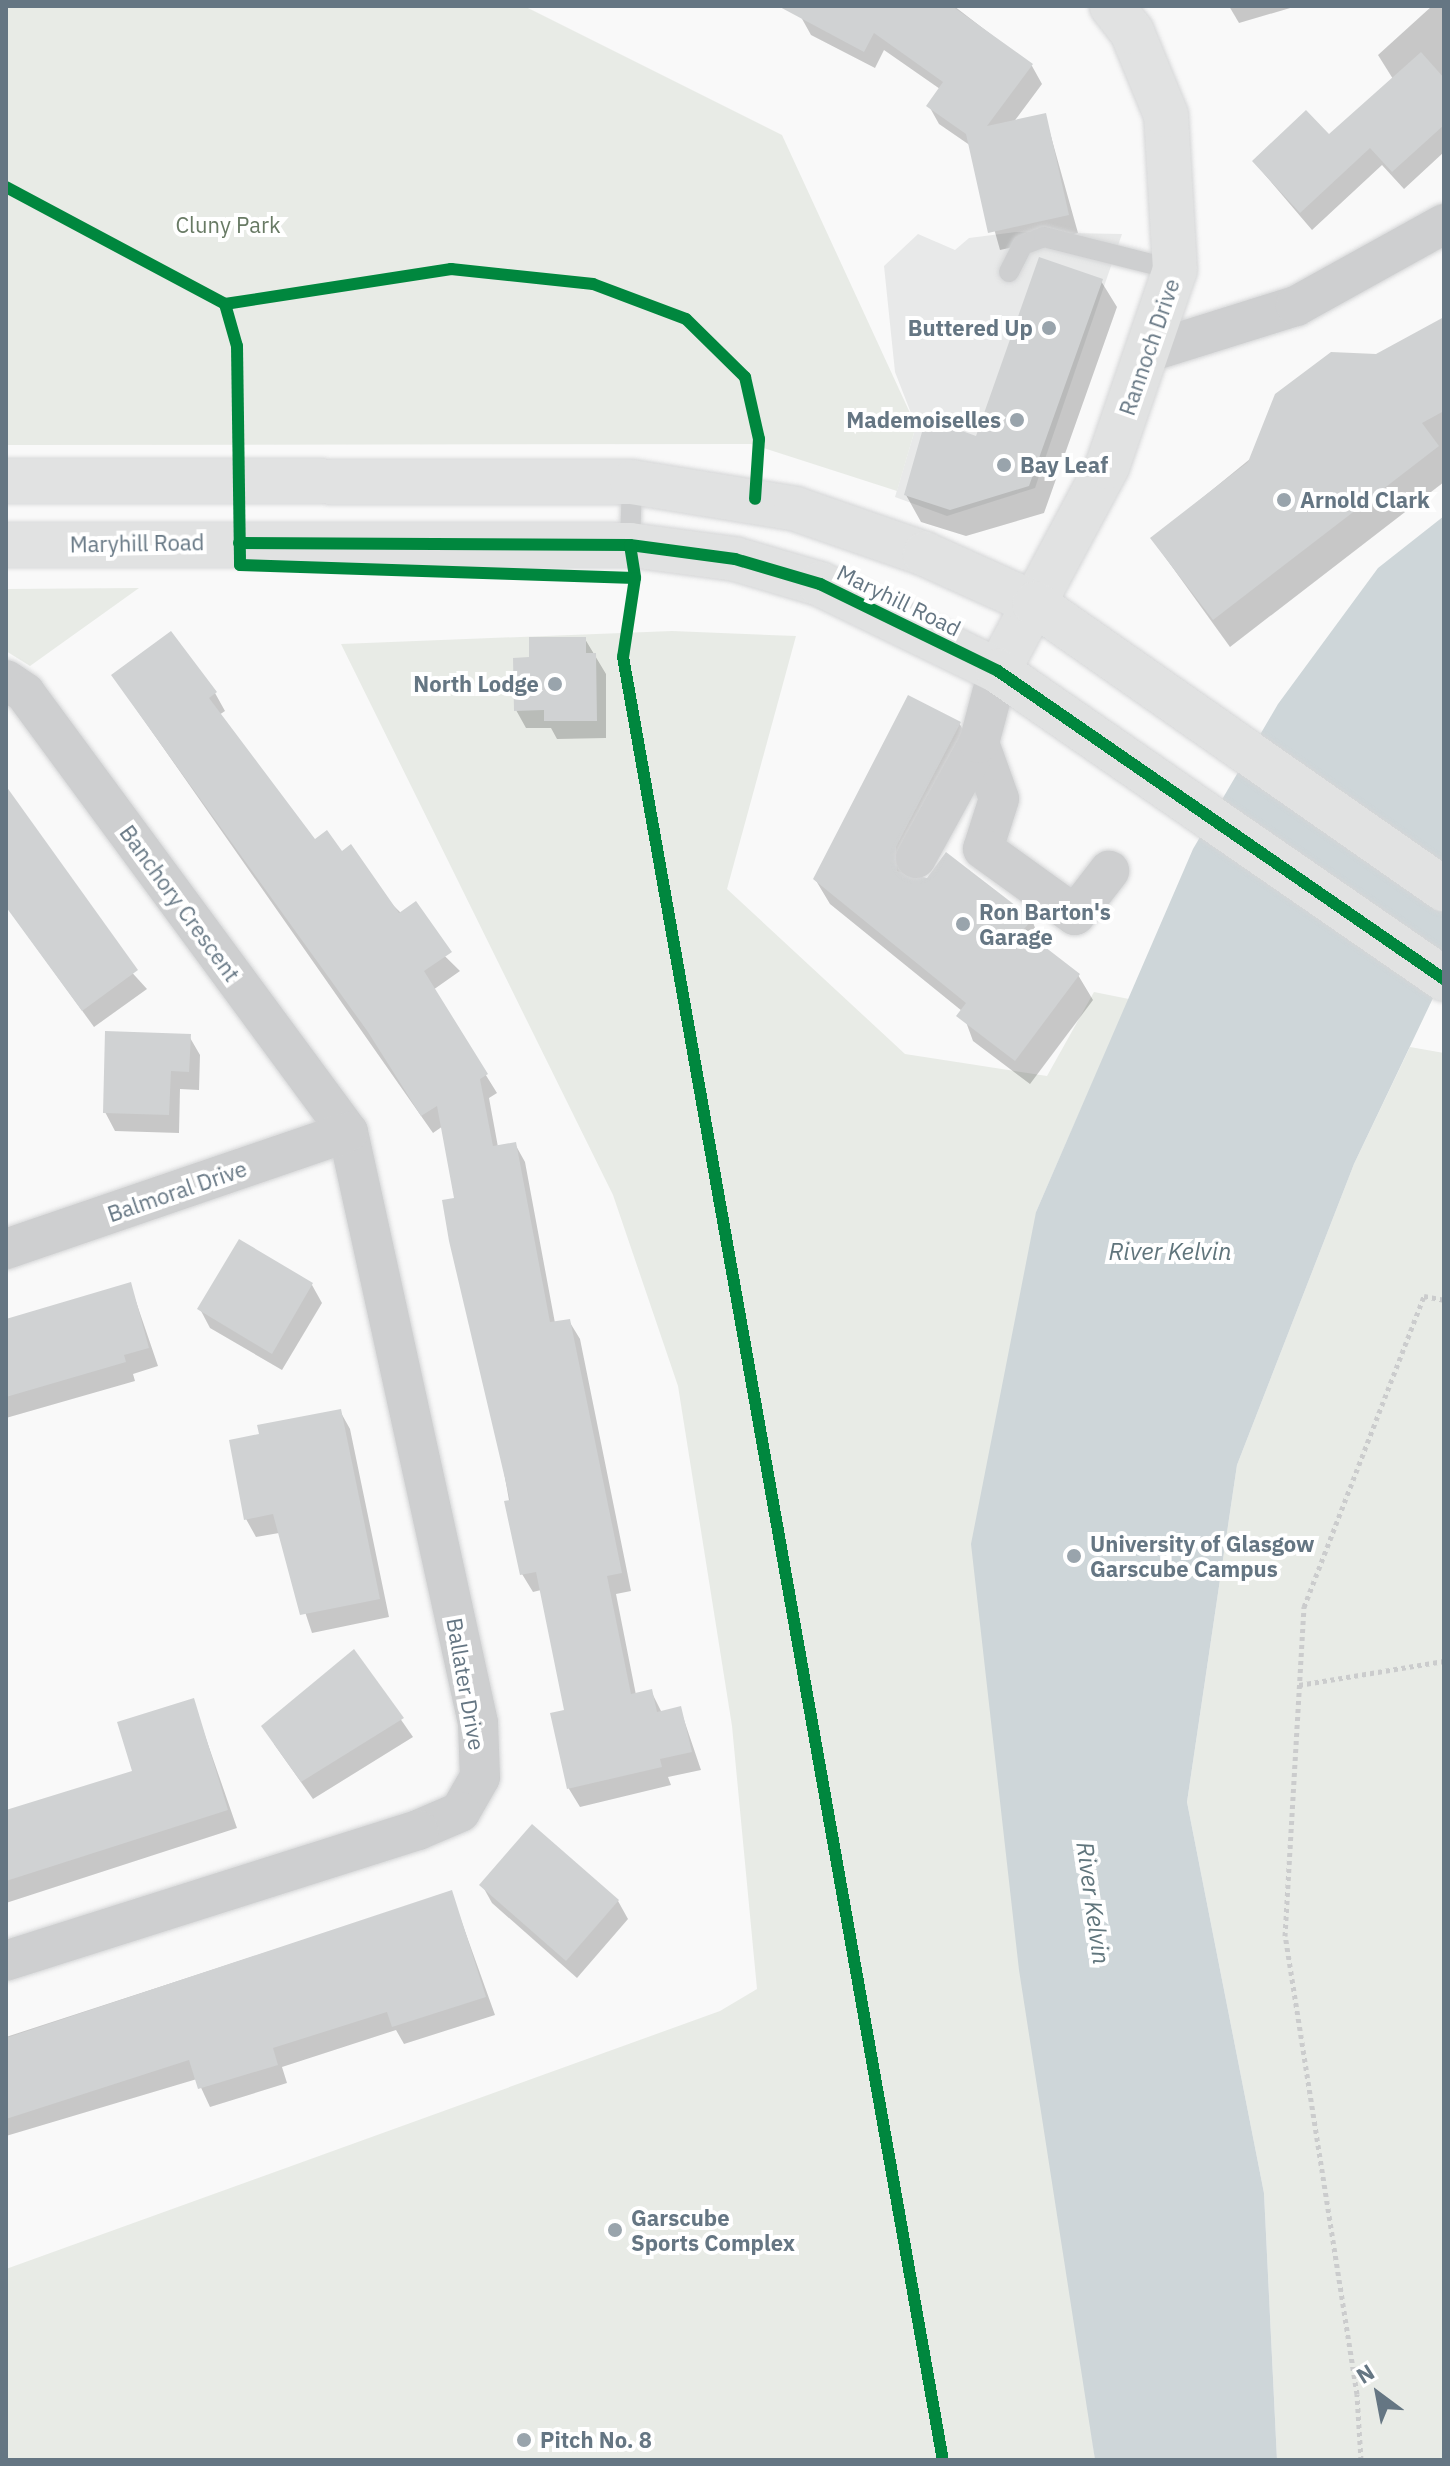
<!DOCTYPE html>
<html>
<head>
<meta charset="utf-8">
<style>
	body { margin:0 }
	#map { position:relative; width:1450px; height:2466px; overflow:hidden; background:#f9f9f9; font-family:"IBM Plex Sans",sans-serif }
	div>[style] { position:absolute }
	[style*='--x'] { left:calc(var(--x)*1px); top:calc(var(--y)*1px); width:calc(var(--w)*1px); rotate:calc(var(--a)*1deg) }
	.built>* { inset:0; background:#e8e9e9 }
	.green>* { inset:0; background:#e8ebe6 }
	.water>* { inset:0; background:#ced6d9 }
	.shadow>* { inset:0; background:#0003 }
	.building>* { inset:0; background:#d0d2d3 }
	.path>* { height:5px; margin-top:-2.5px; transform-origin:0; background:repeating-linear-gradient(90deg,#cbcccd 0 4px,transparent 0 8px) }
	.roads { filter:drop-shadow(0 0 2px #d5d6d7) drop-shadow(0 0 2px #d5d6d7) }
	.lane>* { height:20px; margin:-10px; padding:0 10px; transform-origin:10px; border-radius:10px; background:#cecfd0 }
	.street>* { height:40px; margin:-20px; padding:0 20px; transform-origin:20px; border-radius:20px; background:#cecfd0 }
	.secondary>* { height:44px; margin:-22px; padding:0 22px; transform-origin:22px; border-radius:22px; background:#e1e2e2 }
	.primary>* { height:44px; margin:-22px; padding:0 22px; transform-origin:22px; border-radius:22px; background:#e1e2e2 }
	.cycleway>* { height:12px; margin:-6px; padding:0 6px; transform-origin:6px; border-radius:6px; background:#00873e }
	.dots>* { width:22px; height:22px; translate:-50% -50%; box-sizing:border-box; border:4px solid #fff; border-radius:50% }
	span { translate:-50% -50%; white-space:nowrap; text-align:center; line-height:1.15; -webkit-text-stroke:8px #fff; paint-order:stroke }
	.park-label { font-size:22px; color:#687a64 }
	.poi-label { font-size:22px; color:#657683; font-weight:700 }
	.right { translate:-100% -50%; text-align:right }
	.left { translate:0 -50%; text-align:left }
	.street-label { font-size:22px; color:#657683 }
	.water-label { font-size:24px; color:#60757c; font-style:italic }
	.frame { position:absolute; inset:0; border:8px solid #657683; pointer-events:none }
	.north { position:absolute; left:1338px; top:2354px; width:80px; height:80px; -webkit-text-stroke:6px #fff; paint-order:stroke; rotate:328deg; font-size:22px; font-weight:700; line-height:32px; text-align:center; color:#657683 }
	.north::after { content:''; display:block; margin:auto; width:28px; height:36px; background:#657683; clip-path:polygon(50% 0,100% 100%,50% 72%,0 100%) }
</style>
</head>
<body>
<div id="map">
	<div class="built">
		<div style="clip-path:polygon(1016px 232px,1122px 234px,1035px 488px,947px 516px,895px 497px,916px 426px,895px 372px,884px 266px,918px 234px,955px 250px,969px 238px)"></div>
	</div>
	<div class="green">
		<div style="clip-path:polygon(6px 6px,524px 6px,782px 135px,916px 426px,897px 491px,751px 444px,6px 445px)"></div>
		<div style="clip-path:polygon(139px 588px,30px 666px,6px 651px,6px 589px)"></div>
		<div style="clip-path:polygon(672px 631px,796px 636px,727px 889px,905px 1054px,1047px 1076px,1094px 992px,1129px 999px,1036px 1212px,1083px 2365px,1095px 2460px,6px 2460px,6px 2269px,720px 2011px,757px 1989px,732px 1726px,678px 1386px,613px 1195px,341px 644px)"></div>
		<div style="clip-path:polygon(1410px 1047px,1444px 1053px,1444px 2460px,1277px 2460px,1264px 2193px,1187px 1802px,1237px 1465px,1354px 1164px)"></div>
	</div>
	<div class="water">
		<div style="clip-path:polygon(1444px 516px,1444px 975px,1354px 1164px,1237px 1465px,1187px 1802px,1264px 2193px,1277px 2460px,1095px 2460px,1019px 1970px,971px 1544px,1036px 1212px,1193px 849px,1278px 704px,1378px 568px)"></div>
	</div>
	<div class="shadow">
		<div style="clip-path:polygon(805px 6px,954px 6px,1032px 66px,1042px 84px,1013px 123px,1045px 115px,1078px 233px,1000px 250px,971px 146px,939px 124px,929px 106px,940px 89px,884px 50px,875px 68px,811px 35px,801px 17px)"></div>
		<div style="clip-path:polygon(1229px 6px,1297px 6px,1239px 23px)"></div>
		<div style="clip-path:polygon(1432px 6px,1444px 6px,1444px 152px,1404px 189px,1382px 165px,1312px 230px,1254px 162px,1329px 137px,1393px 79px,1378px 55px)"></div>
		<div style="clip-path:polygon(1101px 281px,1117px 307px,1044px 513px,966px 536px,921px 522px,906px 495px,977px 438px)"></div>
		<div style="clip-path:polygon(1444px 319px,1444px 482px,1230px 647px,1152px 539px,1376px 356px)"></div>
		<div style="clip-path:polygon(585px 639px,606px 674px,606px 738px,557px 739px,551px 728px,526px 728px,516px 710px,531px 659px)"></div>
		<div style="clip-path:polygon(113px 676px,215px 693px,225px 711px,219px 715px,314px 841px,341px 854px,460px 971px,433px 990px,497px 1093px,489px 1098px,498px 1147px,515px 1144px,525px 1162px,555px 1323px,569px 1321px,580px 1339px,631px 1591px,616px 1594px,636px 1695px,651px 1691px,662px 1713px,680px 1708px,701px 1770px,668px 1777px,671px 1785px,580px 1807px,569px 1789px,552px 1715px,566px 1711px,541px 1590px,533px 1592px,522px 1574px,443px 1126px,433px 1133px)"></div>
		<div style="clip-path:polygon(959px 723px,974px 748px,909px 873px,1032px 920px,1043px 948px,1078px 975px,1093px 1000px,1030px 1084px,973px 1041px,962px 1011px,830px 904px,815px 879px)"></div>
		<div style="clip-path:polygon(6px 834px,147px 989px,94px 1027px,6px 906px)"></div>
		<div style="clip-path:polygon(189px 1036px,200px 1055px,199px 1090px,180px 1089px,179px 1133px,115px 1131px,105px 1112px)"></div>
		<div style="clip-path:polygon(130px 1284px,158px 1366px,133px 1374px,135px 1381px,6px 1418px,6px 1324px)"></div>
		<div style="clip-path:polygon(312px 1285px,322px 1303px,282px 1370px,210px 1328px,200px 1309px)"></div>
		<div style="clip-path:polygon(340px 1411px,350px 1429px,389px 1617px,312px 1633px,279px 1533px,256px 1537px,246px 1519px,262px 1436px)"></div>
		<div style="clip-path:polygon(354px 1652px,413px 1737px,313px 1799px,274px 1744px)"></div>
		<div style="clip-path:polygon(193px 1701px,237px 1828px,6px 1903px,6px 1812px,135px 1773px)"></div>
		<div style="clip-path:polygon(482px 1885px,618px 1901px,628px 1919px,577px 1978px,492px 1903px)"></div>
		<div style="clip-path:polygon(451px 1892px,495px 2015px,404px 2044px,396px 2030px,282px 2067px,287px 2083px,210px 2107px,197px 2079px,6px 2136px,6px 2037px)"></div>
	</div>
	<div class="building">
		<div style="clip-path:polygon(778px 6px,952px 6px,1033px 64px,987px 126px,1046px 113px,1069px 215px,988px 233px,966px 134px,926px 106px,943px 82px,874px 33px,864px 52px)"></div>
		<div style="clip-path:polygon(1421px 52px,1444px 78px,1444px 125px,1392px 172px,1370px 148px,1300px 213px,1252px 161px,1306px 110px,1329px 134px)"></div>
		<div style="clip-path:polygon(1039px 257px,1103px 279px,1029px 486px,950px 510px,904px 495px,926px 418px,976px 436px)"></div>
		<div style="clip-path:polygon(1444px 317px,1444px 411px,1422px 423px,1439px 446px,1213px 620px,1150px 538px,1248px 462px,1275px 394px,1331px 352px,1376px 354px)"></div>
		<div style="clip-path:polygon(171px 631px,217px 692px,209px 698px,315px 839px,327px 830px,342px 851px,351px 844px,399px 913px,416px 901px,452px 952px,424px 971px,488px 1074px,480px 1079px,493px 1146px,516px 1142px,550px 1322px,570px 1319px,622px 1573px,607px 1576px,631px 1694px,652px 1689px,657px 1712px,681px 1706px,692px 1752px,660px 1759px,662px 1767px,567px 1789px,550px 1713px,564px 1710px,536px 1572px,520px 1575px,504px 1501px,510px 1500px,449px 1241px,442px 1200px,454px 1198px,437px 1106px,421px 1116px,368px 1032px,111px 675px)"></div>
		<div style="clip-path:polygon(529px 637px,586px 637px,586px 653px,596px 653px,597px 721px,544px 721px,544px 710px,514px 711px,513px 658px,529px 657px)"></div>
		<div style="clip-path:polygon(908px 695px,961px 722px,896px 847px,897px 871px,927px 878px,946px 852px,1033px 919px,1023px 930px,1080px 974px,1015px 1061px,956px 1016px,966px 1003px,813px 879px)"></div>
		<div style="clip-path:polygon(6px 786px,138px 970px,82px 1011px,6px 907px)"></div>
		<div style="clip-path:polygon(105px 1031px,191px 1034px,189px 1072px,171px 1071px,169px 1115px,103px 1113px)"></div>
		<div style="clip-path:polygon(239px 1239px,313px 1283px,272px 1354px,197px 1309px)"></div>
		<div style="clip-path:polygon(131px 1282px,149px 1348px,124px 1355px,126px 1362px,6px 1397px,6px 1319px)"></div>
		<div style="clip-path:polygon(341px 1409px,380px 1599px,300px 1615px,273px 1514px,244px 1520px,229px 1440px,259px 1434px,257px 1425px)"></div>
		<div style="clip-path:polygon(354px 1649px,404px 1718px,301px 1782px,261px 1726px)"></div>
		<div style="clip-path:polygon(194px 1698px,228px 1810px,6px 1881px,6px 1810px,132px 1771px,117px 1722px)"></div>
		<div style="clip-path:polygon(532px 1824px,619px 1900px,566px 1961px,479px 1885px)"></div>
		<div style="clip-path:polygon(452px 1890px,486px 1997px,392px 2027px,387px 2012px,273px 2048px,278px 2065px,198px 2089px,189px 2060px,6px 2119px,6px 2038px)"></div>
	</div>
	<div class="path">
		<div style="--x:633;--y:590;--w:68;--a:98.5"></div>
		<div style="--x:623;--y:657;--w:1831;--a:79.94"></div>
		<div style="--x:1299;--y:1685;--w:147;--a:-9.4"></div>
		<div style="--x:1361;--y:2460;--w:66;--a:-93.5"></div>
		<div style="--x:1357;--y:2394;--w:464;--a:-98.9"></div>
		<div style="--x:1285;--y:1936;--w:330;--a:-86.7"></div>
		<div style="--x:1304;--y:1607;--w:333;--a:-68.9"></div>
		<div style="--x:1424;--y:1296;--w:20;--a:11"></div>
	</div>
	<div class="roads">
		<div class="lane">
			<div style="--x:1009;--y:272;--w:30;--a:-63"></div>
			<div style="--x:1023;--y:245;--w:22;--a:-21"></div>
			<div style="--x:1044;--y:237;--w:135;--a:14.1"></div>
			<div style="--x:630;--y:545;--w:63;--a:-88.2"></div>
		</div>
		<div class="street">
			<div style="--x:1152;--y:351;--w:151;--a:-17.4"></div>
			<div style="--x:1296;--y:306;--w:169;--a:-29"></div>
			<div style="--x:6;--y:680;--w:23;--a:34"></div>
			<div style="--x:25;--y:693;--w:545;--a:53.66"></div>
			<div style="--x:348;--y:1132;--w:605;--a:77.59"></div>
			<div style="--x:478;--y:1723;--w:54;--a:87.9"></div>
			<div style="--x:480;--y:1777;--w:40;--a:119.7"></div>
			<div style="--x:460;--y:1812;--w:46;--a:156.8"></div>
			<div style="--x:418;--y:1830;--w:432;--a:162.4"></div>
			<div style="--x:979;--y:743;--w:59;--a:70.3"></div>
			<div style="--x:999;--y:799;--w:52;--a:107.7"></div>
			<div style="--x:983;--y:849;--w:113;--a:35.7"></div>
			<div style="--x:1075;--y:915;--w:56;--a:-52.3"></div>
			<div style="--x:916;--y:858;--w:131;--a:-61.3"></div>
			<div style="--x:979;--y:743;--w:74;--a:-75.2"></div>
			<div style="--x:6;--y:1249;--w:361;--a:-18.9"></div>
		</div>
		<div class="secondary">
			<div style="--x:998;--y:671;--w:231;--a:-61.9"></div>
			<div style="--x:1107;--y:467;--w:208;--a:-71"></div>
			<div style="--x:1175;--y:270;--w:155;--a:-93.3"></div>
			<div style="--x:1166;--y:115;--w:90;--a:-112.3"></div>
			<div style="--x:1132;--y:32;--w:33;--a:-128"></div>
		</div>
		<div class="primary">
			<div style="--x:6;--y:481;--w:626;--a:0.09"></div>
			<div style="--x:632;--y:482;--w:166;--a:9.3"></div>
			<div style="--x:796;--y:509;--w:137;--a:19.2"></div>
			<div style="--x:925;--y:554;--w:121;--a:24.4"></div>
			<div style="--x:1035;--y:604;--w:499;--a:34.9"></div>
			<div style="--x:6;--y:545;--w:624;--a:0"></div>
			<div style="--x:630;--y:545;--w:106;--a:7.6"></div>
			<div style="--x:735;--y:559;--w:89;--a:16.4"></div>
			<div style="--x:820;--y:584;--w:198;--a:26"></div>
			<div style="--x:998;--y:671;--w:542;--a:34.63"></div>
		</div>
	</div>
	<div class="cycleway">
		<div style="--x:6;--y:187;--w:248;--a:28.1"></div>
		<div style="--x:225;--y:304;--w:44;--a:74.1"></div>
		<div style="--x:237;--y:346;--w:219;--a:89.2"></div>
		<div style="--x:240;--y:565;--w:395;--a:1.9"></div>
		<div style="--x:225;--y:304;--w:229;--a:-8.8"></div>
		<div style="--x:451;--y:269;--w:143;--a:6"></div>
		<div style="--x:593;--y:284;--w:99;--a:20.6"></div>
		<div style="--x:686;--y:319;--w:83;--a:44.5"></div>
		<div style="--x:745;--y:377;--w:64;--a:77.3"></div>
		<div style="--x:759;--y:439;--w:60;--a:93.8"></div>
		<div style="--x:239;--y:543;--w:391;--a:0.3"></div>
		<div style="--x:630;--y:545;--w:106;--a:7.6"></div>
		<div style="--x:735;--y:559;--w:89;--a:16.4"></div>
		<div style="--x:820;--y:584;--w:198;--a:26"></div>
		<div style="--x:998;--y:671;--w:542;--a:34.63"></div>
		<div style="--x:630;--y:545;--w:33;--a:81"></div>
		<div style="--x:635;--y:578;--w:80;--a:98.6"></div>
		<div style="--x:623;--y:657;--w:1831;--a:79.94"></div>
	</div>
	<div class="dots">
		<div style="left:1049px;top:328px;background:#99a4ac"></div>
		<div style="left:1017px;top:420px;background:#99a4ac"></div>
		<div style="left:1004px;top:465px;background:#99a4ac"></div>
		<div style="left:1284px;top:500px;background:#99a4ac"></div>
		<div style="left:555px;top:684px;background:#99a4ac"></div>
		<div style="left:963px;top:924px;background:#99a4ac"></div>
		<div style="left:1074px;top:1556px;background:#99a4ac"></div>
		<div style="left:615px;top:2230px;background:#99a4ac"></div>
		<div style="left:524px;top:2440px;background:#99a4ac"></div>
	</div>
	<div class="park-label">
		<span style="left:228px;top:225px">Cluny Park</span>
	</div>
	<div class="poi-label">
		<span class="right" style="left:1033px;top:328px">Buttered Up</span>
		<span class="right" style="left:1001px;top:420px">Mademoiselles</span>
		<span class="left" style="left:1020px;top:465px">Bay Leaf</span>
		<span class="left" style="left:1300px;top:500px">Arnold Clark</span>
		<span class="right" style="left:539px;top:684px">North Lodge</span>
		<span class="left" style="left:979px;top:924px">Ron Barton's<br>Garage</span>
		<span class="left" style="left:1090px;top:1556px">University of Glasgow<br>Garscube Campus</span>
		<span class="left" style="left:631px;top:2230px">Garscube<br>Sports Complex</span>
		<span class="left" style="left:540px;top:2440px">Pitch No. 8</span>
	</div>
	<div class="street-label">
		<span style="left:1149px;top:347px;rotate:-71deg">Rannoch Drive</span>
		<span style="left:137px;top:543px;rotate:-1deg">Maryhill Road</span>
		<span style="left:899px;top:600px;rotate:26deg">Maryhill Road</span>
		<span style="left:180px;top:903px;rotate:54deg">Banchory Crescent</span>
		<span style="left:177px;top:1191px;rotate:-19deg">Balmoral Drive</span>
		<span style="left:466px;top:1684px;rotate:80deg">Ballater Drive</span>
	</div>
	<div class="water-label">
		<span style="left:1170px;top:1252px">River Kelvin</span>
		<span style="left:1093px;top:1903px;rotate:82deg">River Kelvin</span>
	</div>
	<div class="frame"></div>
	<div class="north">N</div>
</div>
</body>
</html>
